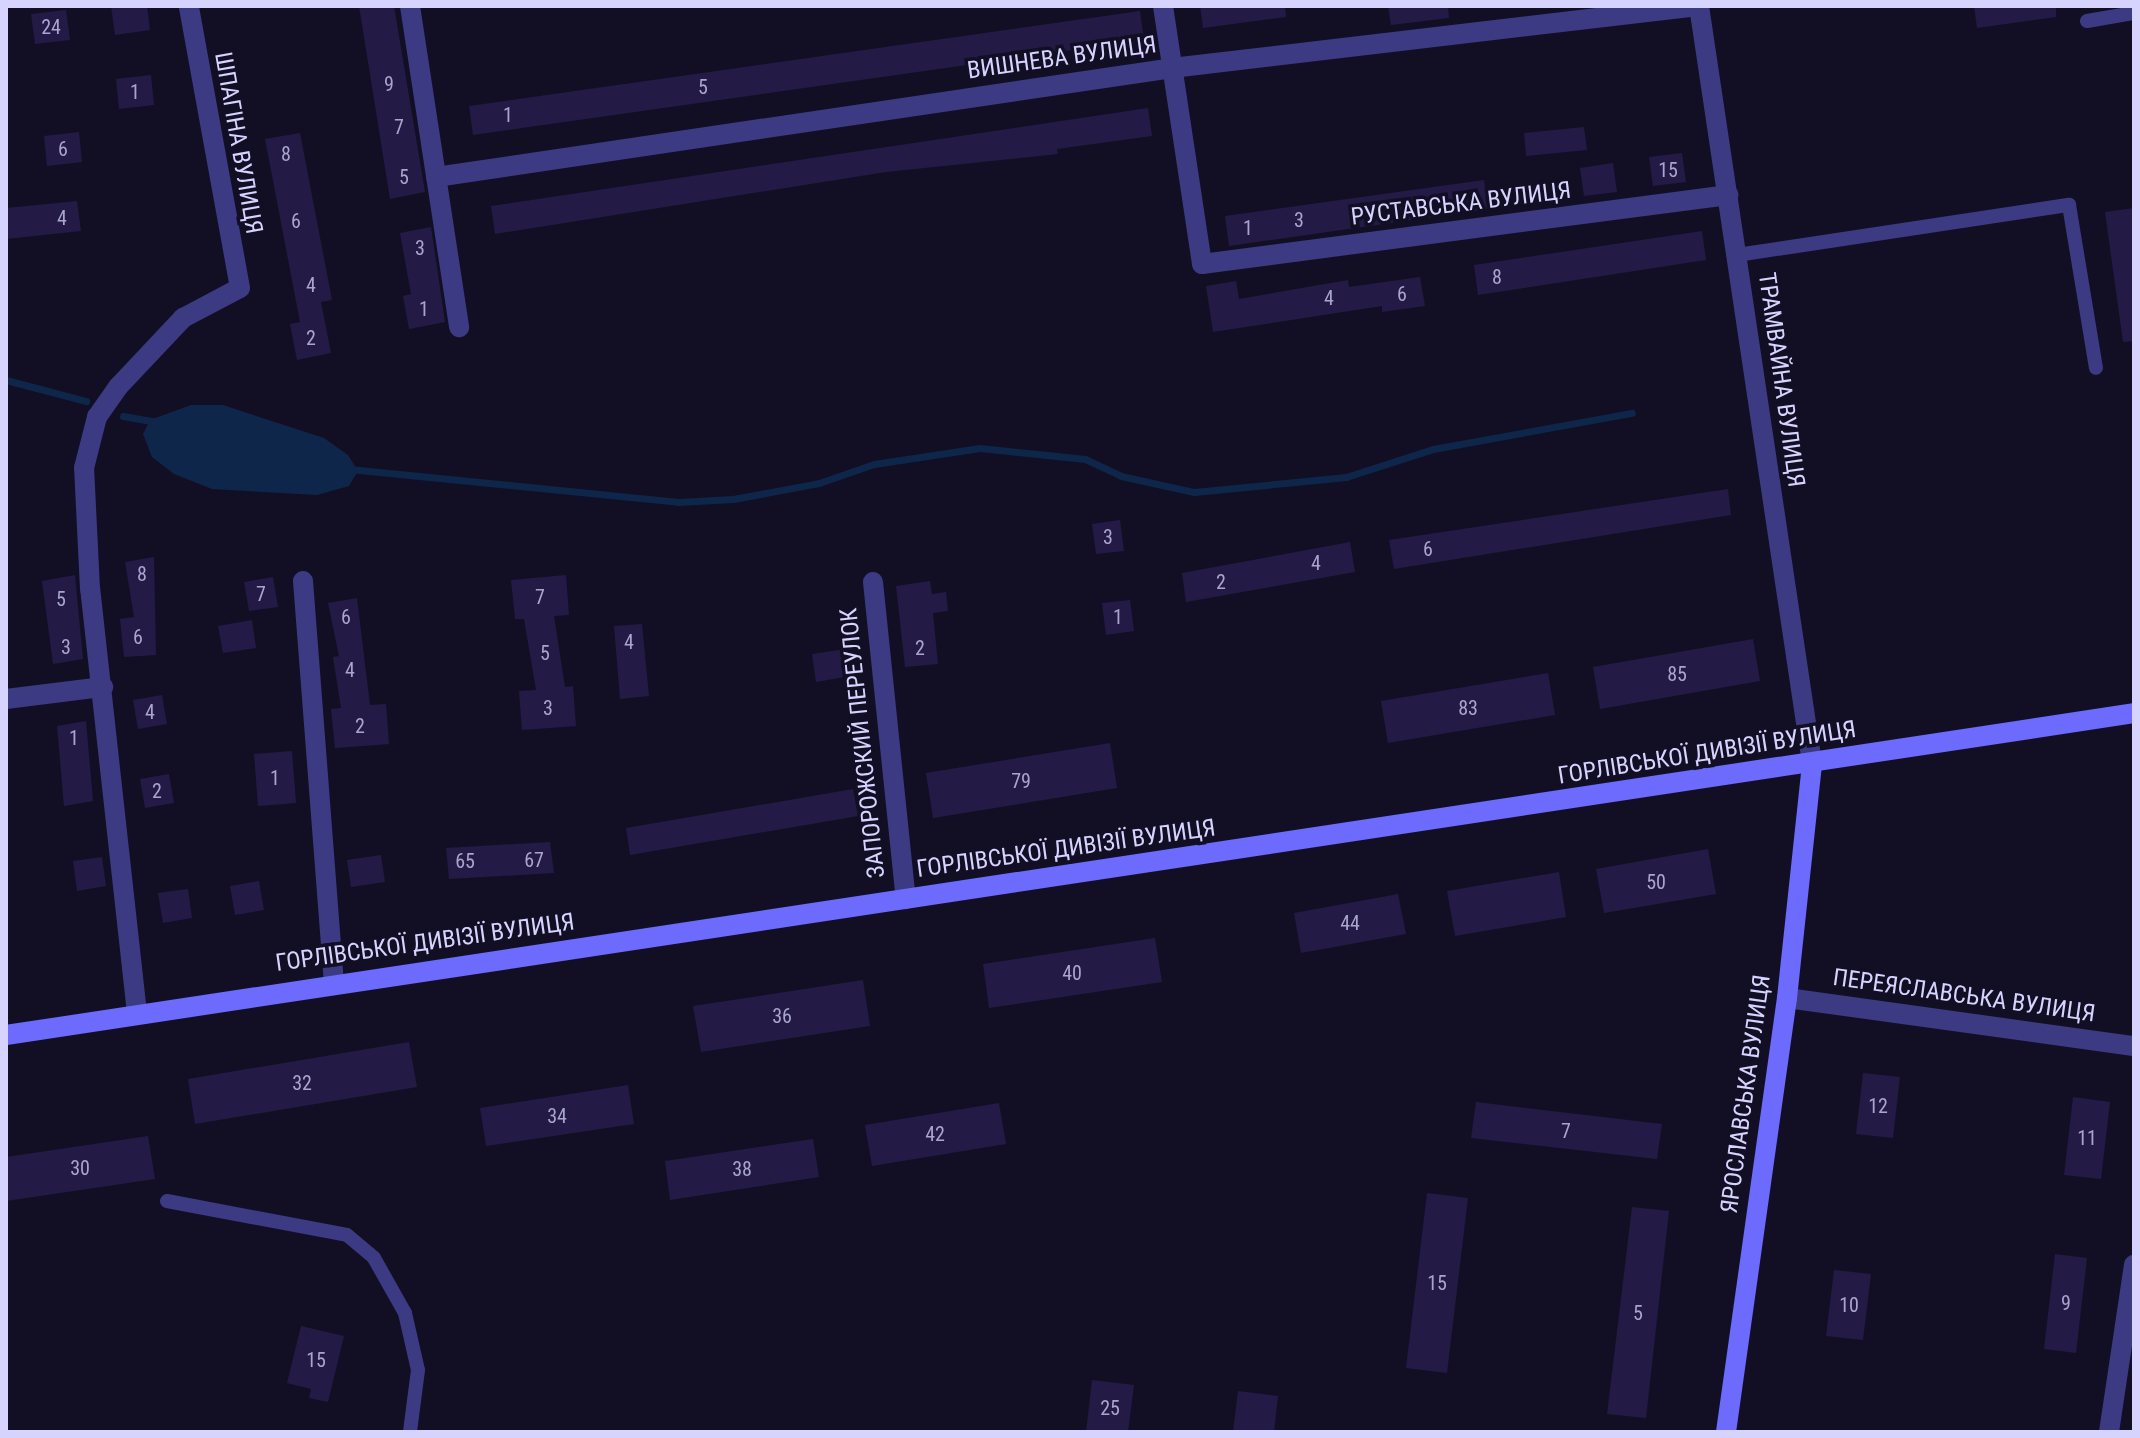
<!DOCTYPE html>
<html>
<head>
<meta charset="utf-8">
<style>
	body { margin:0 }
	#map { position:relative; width:2140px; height:1438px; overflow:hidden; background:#120f25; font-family:"Roboto Condensed",sans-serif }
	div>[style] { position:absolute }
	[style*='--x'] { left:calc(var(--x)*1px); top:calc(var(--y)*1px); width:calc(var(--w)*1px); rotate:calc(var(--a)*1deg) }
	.water>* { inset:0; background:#0e2649 }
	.stream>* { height:7px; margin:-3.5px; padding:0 3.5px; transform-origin:3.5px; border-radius:3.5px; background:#0e2649 }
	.building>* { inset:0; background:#231b45 }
	.lane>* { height:14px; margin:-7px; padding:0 7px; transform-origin:7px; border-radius:7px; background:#3c3a83 }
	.street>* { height:20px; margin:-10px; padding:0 10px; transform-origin:10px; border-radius:10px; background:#3c3a83 }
	.secondary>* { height:20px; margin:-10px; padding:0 10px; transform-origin:10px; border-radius:10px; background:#6c6bfd }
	span { translate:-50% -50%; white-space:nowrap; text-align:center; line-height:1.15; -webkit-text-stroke:7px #120f25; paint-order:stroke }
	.number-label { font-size:20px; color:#aaa5d0 }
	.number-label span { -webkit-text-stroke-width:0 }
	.street-label { font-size:24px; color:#d7d3ff }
	.frame { position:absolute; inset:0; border:8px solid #d7d3ff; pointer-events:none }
</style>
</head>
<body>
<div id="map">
	<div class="water">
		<div style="clip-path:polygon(191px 405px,223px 405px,324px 438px,348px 455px,358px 471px,349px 486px,317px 495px,212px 489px,174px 474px,152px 457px,143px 434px,150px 420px)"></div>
	</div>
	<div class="stream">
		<div style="--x:6;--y:380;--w:83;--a:14.7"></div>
		<div style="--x:123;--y:416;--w:36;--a:10"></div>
		<div style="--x:349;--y:469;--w:331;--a:5.7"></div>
		<div style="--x:678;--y:502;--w:55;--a:-3.1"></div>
		<div style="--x:733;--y:499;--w:87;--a:-10.5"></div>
		<div style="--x:819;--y:483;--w:58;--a:-19.1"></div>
		<div style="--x:874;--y:464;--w:107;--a:-8.6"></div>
		<div style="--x:980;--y:448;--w:106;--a:6"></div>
		<div style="--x:1085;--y:459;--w:40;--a:25"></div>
		<div style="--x:1121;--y:476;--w:75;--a:12.4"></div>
		<div style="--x:1194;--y:492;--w:153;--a:-5.6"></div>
		<div style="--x:1346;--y:477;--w:91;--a:-17.8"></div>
		<div style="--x:1433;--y:449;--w:202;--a:-10.3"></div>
	</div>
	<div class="building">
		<div style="clip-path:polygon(111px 6px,147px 6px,150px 30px,115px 35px)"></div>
		<div style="clip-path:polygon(359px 6px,394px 6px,425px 192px,390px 199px)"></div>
		<div style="clip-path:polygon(1200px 6px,1285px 6px,1286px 17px,1203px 28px)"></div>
		<div style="clip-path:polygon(1388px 6px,1448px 6px,1449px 18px,1391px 25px)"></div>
		<div style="clip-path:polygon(1974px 6px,2056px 6px,2056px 17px,1977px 28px)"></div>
		<div style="clip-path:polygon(66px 10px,70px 40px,35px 44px,31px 14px)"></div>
		<div style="clip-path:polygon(1140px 11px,1144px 40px,473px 135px,469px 106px)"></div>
		<div style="clip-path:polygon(151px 75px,154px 105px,119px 109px,116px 79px)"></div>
		<div style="clip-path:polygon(1148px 108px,1152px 136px,1057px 149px,1058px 154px,886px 172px,495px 234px,491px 206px)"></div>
		<div style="clip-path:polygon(1584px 127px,1587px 150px,1526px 156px,1524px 133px)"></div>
		<div style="clip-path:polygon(79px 132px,82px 162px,47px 166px,44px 136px)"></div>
		<div style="clip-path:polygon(300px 133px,332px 300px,321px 302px,331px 353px,297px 360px,290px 324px,300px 322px,265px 139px)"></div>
		<div style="clip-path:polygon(1682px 153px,1686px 182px,1653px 186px,1649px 157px)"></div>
		<div style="clip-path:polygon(1613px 163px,1617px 192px,1584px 196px,1580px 168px)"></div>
		<div style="clip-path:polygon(1484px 180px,1488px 209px,1229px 246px,1225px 216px)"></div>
		<div style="clip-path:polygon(77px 201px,81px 231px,6px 239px,6px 208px)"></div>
		<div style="clip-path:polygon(2134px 208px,2134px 341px,2123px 342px,2105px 212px)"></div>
		<div style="clip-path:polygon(431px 227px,445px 322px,409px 329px,403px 296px,411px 294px,400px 233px)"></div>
		<div style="clip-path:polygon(1702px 231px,1706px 260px,1478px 295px,1474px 265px)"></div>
		<div style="clip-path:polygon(1420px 277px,1425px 306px,1382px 312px,1382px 306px,1213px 332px,1206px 286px,1236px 281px,1239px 299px,1348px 280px,1349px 287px)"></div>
		<div style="clip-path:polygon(1728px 489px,1731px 515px,1394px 569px,1389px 540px)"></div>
		<div style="clip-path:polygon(1120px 520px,1124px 551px,1096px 554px,1092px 524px)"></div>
		<div style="clip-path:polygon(1350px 542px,1355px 572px,1186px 602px,1182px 573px)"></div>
		<div style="clip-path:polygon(154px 557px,156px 655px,124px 657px,120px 619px,134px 617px,125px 562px)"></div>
		<div style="clip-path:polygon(75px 575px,83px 659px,53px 664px,42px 581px)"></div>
		<div style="clip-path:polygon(566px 575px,569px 615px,554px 616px,565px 687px,573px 686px,576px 726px,522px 730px,519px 691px,536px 690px,524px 619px,515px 619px,511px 580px)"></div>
		<div style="clip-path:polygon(273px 577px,278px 607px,249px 611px,244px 582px)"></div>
		<div style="clip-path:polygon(930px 581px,932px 594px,946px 592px,948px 611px,933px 613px,938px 664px,905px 667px,896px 586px)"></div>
		<div style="clip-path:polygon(357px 598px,370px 705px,386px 704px,389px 744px,335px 748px,331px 709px,341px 708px,333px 657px,339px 656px,328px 603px)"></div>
		<div style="clip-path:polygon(1130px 600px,1134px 631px,1106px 635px,1102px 603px)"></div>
		<div style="clip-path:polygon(252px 620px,256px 648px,223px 653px,218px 626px)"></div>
		<div style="clip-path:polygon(642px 624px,649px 696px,620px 699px,614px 626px)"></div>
		<div style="clip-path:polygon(1753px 639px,1760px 681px,1600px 709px,1593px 667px)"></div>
		<div style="clip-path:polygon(846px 649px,850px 676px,816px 682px,812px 654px)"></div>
		<div style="clip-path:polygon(1548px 673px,1555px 715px,1388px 743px,1381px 701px)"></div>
		<div style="clip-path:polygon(162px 695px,167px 724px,138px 729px,133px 700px)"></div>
		<div style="clip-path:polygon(86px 721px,93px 801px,64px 806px,57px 726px)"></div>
		<div style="clip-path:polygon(1110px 743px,1117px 788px,933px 818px,926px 773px)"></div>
		<div style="clip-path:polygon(292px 751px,296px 803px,258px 806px,254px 754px)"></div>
		<div style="clip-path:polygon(169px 774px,174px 803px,145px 808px,140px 779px)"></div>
		<div style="clip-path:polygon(853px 789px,858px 816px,630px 855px,626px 828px)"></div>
		<div style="clip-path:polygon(550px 842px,554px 873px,449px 879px,446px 848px)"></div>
		<div style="clip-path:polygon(1708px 849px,1716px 894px,1604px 913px,1596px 869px)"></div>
		<div style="clip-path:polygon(381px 855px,385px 882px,351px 887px,347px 860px)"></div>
		<div style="clip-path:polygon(102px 857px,106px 886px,77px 891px,73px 861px)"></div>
		<div style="clip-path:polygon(1559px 872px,1566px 917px,1455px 936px,1447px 891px)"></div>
		<div style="clip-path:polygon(259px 881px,264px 910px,235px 915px,230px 886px)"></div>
		<div style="clip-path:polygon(188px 889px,192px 918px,163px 923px,158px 893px)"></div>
		<div style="clip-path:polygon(1398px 894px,1406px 934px,1301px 953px,1294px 913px)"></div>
		<div style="clip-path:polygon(1155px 938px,1162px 982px,989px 1008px,983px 964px)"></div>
		<div style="clip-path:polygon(863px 980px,870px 1026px,701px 1052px,693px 1006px)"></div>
		<div style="clip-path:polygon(409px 1042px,417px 1087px,195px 1124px,188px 1079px)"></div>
		<div style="clip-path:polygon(1863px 1073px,1900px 1077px,1893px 1138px,1856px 1134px)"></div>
		<div style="clip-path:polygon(628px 1085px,634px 1124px,486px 1146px,480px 1108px)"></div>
		<div style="clip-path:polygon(2073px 1097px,2110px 1102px,2101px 1179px,2064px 1175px)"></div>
		<div style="clip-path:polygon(1476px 1102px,1662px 1124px,1657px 1159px,1471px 1138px)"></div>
		<div style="clip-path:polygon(999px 1103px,1006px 1144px,872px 1166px,865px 1125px)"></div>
		<div style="clip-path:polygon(148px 1136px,155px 1179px,6px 1201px,6px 1157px)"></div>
		<div style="clip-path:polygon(813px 1139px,819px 1177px,670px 1200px,665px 1161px)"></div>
		<div style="clip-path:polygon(1427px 1193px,1468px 1198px,1447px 1373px,1406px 1368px)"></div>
		<div style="clip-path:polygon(1632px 1207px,1669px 1211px,1646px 1418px,1607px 1414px)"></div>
		<div style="clip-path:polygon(2055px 1254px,2087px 1258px,2076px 1353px,2044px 1349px)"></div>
		<div style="clip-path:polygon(1834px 1270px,1871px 1274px,1863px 1340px,1826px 1336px)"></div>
		<div style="clip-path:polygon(301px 1326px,344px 1336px,328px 1402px,309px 1398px,311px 1389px,287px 1383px)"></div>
		<div style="clip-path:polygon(1092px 1380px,1134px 1385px,1128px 1432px,1086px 1432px)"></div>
		<div style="clip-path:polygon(1238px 1391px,1278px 1396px,1274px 1432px,1233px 1432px)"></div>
	</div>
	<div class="lane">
		<div style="--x:2087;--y:21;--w:48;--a:-9.7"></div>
		<div style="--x:1737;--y:255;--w:336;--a:-8.6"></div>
		<div style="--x:2069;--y:205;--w:165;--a:80.6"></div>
		<div style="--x:167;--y:1201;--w:183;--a:10.7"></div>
		<div style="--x:347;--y:1235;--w:35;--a:40"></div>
		<div style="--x:374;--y:1258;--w:63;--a:60.6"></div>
		<div style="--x:405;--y:1313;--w:58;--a:77.2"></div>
		<div style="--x:418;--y:1370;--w:63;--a:97.4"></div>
	</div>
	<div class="street">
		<div style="--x:410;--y:6;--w:325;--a:81.3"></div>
		<div style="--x:1163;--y:6;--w:261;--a:81.4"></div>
		<div style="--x:1202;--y:264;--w:531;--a:-7.47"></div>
		<div style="--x:1699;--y:6;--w:765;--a:81.51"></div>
		<div style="--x:436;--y:177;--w:744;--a:-8.42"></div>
		<div style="--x:1172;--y:68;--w:530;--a:-6.72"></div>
		<div style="--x:303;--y:581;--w:402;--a:85.6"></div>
		<div style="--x:873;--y:582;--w:319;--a:84.1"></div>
		<div style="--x:6;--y:699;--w:98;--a:-7.1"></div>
		<div style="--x:1787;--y:998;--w:350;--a:7.9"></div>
		<div style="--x:137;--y:1013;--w:427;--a:-96.3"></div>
		<div style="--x:90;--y:589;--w:121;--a:-92.8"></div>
		<div style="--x:84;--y:468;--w:53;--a:-75.7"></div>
		<div style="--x:97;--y:417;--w:37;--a:-55"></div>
		<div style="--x:118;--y:387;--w:95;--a:-46.7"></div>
		<div style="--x:183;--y:318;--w:64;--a:-27.8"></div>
		<div style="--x:240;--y:288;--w:287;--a:-100.3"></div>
		<div style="--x:2109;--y:1432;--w:169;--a:-81.5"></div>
	</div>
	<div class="secondary">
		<div style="--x:6;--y:1035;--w:2152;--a:-8.6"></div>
		<div style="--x:1726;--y:1432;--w:438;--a:-82"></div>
		<div style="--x:1787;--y:998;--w:236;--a:-83.9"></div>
	</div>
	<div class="number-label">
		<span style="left:51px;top:27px">24</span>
		<span style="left:389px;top:84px">9</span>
		<span style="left:703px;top:87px">5</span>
		<span style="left:135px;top:92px">1</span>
		<span style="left:508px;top:115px">1</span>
		<span style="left:399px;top:127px">7</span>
		<span style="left:63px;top:149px">6</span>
		<span style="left:286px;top:154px">8</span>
		<span style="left:1668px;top:170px">15</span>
		<span style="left:404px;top:177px">5</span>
		<span style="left:62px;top:218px">4</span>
		<span style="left:1299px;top:220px">3</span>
		<span style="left:296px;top:221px">6</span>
		<span style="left:1248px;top:228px">1</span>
		<span style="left:420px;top:248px">3</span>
		<span style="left:1497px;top:277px">8</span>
		<span style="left:311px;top:285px">4</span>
		<span style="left:1402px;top:294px">6</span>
		<span style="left:1329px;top:298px">4</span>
		<span style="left:424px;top:309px">1</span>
		<span style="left:311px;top:338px">2</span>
		<span style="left:1108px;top:537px">3</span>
		<span style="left:1428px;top:549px">6</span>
		<span style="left:1316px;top:563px">4</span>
		<span style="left:142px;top:574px">8</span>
		<span style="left:1221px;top:582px">2</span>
		<span style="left:261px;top:594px">7</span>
		<span style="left:540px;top:597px">7</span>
		<span style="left:61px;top:599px">5</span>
		<span style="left:346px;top:617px">6</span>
		<span style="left:1118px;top:617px">1</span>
		<span style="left:138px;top:637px">6</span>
		<span style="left:629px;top:642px">4</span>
		<span style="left:66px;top:647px">3</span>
		<span style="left:920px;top:648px">2</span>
		<span style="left:545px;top:653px">5</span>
		<span style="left:350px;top:670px">4</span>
		<span style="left:1677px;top:674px">85</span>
		<span style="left:548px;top:708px">3</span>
		<span style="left:1468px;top:708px">83</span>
		<span style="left:150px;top:712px">4</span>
		<span style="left:360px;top:726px">2</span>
		<span style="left:74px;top:738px">1</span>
		<span style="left:275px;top:778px">1</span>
		<span style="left:1021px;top:781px">79</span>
		<span style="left:157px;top:791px">2</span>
		<span style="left:534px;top:860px">67</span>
		<span style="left:465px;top:861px">65</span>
		<span style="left:1656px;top:882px">50</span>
		<span style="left:1350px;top:923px">44</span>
		<span style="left:1072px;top:973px">40</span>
		<span style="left:782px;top:1016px">36</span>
		<span style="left:302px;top:1083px">32</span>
		<span style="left:1878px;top:1106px">12</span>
		<span style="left:557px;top:1116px">34</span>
		<span style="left:1566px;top:1131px">7</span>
		<span style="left:935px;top:1134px">42</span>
		<span style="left:2087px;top:1138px">11</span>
		<span style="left:80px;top:1168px">30</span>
		<span style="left:742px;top:1169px">38</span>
		<span style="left:1437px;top:1283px">15</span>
		<span style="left:2066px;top:1303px">9</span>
		<span style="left:1849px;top:1305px">10</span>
		<span style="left:1638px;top:1313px">5</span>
		<span style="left:316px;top:1360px">15</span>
		<span style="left:1110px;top:1408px">25</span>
	</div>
	<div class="street-label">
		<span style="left:1062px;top:58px;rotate:-8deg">ВИШНЕВА ВУЛИЦЯ</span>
		<span style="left:238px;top:143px;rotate:80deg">ШПАГІНА ВУЛИЦЯ</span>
		<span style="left:1461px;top:204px;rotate:-7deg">РУСТАВСЬКА ВУЛИЦЯ</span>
		<span style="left:1781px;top:380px;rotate:82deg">ТРАМВАЙНА ВУЛИЦЯ</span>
		<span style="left:863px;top:743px;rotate:-96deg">ЗАПОРОЖСКИЙ ПЕРЕУЛОК</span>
		<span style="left:1707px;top:753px;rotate:-9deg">ГОРЛІВСЬКОЇ ДИВІЗІЇ ВУЛИЦЯ</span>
		<span style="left:1066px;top:849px;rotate:-8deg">ГОРЛІВСЬКОЇ ДИВІЗІЇ ВУЛИЦЯ</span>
		<span style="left:425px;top:943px;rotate:-8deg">ГОРЛІВСЬКОЇ ДИВІЗІЇ ВУЛИЦЯ</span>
		<span style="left:1964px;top:996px;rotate:8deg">ПЕРЕЯСЛАВСЬКА ВУЛИЦЯ</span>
		<span style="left:1746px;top:1094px;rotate:-82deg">ЯРОСЛАВСЬКА ВУЛИЦЯ</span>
	</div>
	<div class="frame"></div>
</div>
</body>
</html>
